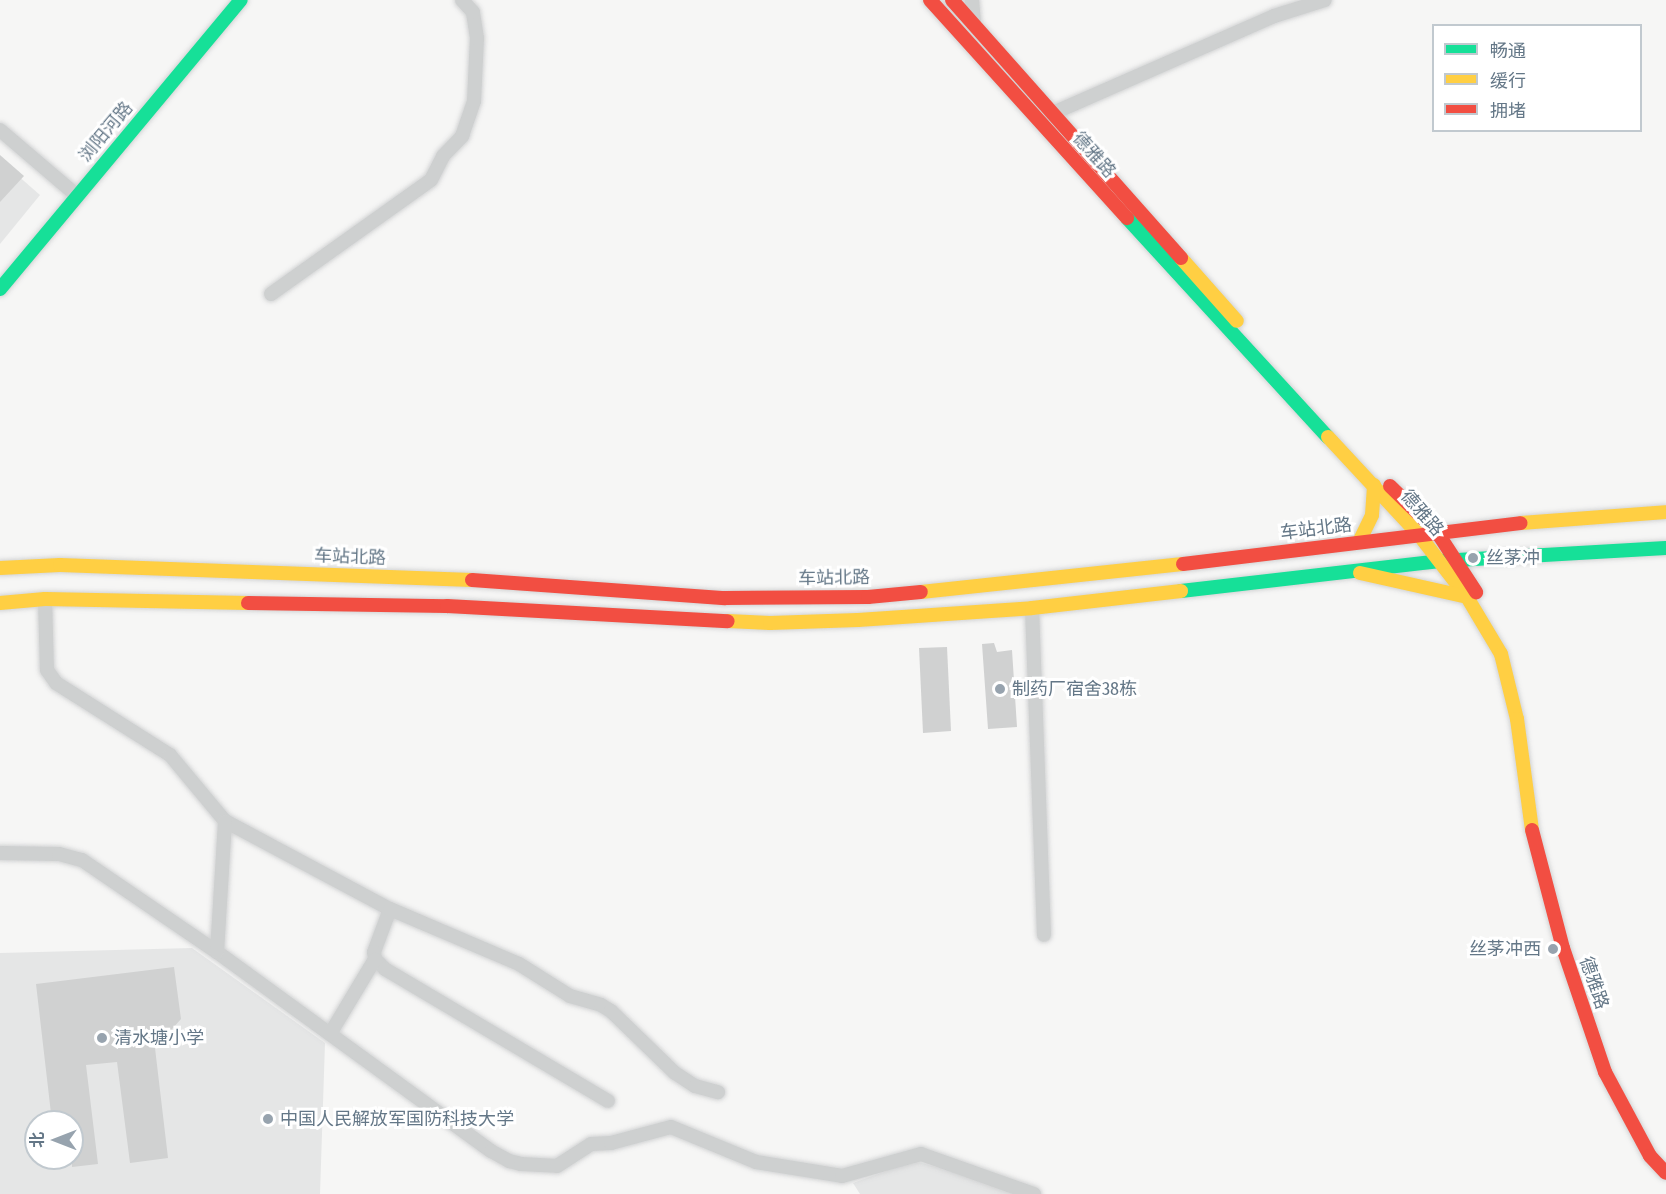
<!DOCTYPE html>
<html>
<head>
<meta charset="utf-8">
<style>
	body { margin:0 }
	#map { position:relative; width:1666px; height:1194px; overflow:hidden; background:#f6f6f5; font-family:"Fira Sans Condensed","Noto Sans SC",sans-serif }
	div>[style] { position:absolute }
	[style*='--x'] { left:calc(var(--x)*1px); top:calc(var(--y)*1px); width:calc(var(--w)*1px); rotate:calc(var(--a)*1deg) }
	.built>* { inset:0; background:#e5e6e6 }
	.building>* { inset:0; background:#d0d1d1 }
	.roads { filter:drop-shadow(0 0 2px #d3d4d5) drop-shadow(0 0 2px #d3d4d5) }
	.street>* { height:14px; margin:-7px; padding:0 7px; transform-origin:7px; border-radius:7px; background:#ced0d0 }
	.fast>* { height:14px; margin:-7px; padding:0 7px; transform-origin:7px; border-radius:7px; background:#16e098 }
	.slow>* { height:14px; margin:-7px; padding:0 7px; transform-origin:7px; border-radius:7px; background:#ffcf43 }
	.jam>* { height:14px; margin:-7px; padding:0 7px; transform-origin:7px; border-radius:7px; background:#f24e42 }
	.dots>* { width:16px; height:16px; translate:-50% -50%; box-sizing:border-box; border:3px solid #fff; border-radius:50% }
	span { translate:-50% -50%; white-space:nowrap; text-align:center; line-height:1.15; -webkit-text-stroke:6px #fff; paint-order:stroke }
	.street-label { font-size:18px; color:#647787 }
	.poi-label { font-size:18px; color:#647787 }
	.left { translate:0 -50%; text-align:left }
	.right { translate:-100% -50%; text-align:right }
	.legend { position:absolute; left:1432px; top:24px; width:210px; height:108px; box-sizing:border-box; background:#fff; border:2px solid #c1c9cf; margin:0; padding:8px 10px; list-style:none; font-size:18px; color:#647787 }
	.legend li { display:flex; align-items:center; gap:12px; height:30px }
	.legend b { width:30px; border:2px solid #c1c9cf }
	.north { position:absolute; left:24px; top:1110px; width:60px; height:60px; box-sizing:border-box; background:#fff; border:2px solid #c1c9cf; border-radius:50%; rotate:270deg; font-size:16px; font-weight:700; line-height:24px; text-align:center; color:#647787 }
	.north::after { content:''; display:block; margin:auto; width:21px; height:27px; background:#97a3ae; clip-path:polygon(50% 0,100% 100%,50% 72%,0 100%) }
</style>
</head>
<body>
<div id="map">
	<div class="built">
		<div style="clip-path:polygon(0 160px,40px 195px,0 244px)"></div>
		<div style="clip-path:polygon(evenodd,192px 948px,325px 1043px,320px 1194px,0 1194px,0 953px,192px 948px,36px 1122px,72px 1122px,72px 1158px,36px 1158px,36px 1122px)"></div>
		<div style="clip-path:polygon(914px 1161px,960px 1173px,1021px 1194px,860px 1194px,853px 1183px)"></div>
	</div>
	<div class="building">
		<div style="clip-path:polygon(0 155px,24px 176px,0 202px)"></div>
		<div style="clip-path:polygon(994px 643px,997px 652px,1012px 650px,1017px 727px,988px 729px,982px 644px)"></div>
		<div style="clip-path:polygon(947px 647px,951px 731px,923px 733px,919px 648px)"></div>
		<div style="clip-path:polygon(174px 967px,181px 1019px,155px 1048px,168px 1158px,130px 1163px,117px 1062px,86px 1065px,98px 1164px,72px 1167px,72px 1122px,52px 1122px,36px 984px)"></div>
	</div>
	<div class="roads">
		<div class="street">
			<div style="--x:972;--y:0;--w:25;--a:85"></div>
			<div style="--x:1051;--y:114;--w:244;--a:-23.7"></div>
			<div style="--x:1274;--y:16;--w:53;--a:-17.4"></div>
			<div style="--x:0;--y:130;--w:100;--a:40.5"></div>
			<div style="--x:271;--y:294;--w:196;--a:-35.5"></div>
			<div style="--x:431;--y:180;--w:27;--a:-63"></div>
			<div style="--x:443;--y:156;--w:28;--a:-46"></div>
			<div style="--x:462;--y:136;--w:37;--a:-71"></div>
			<div style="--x:474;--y:101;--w:63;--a:-87.3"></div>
			<div style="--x:477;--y:38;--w:26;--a:-99"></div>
			<div style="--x:473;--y:12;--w:16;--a:-133"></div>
			<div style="--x:45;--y:599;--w:71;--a:88.4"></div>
			<div style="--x:47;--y:670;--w:16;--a:55"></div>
			<div style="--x:56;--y:683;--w:135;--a:32.3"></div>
			<div style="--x:170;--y:755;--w:86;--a:50.2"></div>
			<div style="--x:225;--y:821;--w:187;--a:28.1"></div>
			<div style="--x:390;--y:909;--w:46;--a:110.4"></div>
			<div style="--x:374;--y:952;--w:7;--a:82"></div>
			<div style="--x:375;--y:959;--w:14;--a:45"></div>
			<div style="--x:385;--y:969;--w:259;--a:30.6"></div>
			<div style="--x:1032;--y:608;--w:327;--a:87.9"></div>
			<div style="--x:0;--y:853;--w:59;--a:1"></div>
			<div style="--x:59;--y:854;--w:24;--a:15"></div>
			<div style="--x:82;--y:860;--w:163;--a:34.3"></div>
			<div style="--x:217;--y:952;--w:339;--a:36"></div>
			<div style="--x:491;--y:1151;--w:21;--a:29"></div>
			<div style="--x:509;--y:1161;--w:12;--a:14"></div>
			<div style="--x:521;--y:1164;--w:36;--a:3"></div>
			<div style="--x:557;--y:1166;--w:40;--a:-32.9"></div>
			<div style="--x:591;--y:1144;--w:20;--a:-3"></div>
			<div style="--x:611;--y:1143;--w:62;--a:-14.9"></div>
			<div style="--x:671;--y:1127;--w:92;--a:22.4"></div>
			<div style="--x:756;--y:1162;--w:87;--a:9.2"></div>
			<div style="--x:842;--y:1176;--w:82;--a:-15.6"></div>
			<div style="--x:921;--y:1154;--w:120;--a:19.5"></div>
			<div style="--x:390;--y:909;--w:140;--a:23.1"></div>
			<div style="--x:519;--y:964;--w:60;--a:32.1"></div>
			<div style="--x:570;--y:996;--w:32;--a:16"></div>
			<div style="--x:601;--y:1005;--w:12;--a:31"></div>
			<div style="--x:611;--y:1011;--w:89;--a:44.1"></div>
			<div style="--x:675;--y:1073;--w:24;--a:33"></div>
			<div style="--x:695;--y:1086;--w:24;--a:15"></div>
			<div style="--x:217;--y:952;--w:131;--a:-86.5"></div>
			<div style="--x:330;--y:1034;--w:87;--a:-59"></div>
		</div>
		<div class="fast">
			<div style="--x:1127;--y:218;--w:297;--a:47.5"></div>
			<div style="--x:0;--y:289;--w:376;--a:-50.2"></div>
			<div style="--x:1181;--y:591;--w:261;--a:-6.6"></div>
			<div style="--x:1440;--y:561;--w:226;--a:-3.3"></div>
		</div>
		<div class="slow">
			<div style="--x:1181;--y:258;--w:84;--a:48.4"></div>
			<div style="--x:1328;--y:437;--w:134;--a:47.1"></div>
			<div style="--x:1419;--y:535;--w:78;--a:52.3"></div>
			<div style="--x:1467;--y:597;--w:66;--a:59.2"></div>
			<div style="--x:1501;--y:654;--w:67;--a:76.2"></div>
			<div style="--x:1517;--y:719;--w:112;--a:82.3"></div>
			<div style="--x:1521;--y:523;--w:145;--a:-4.3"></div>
			<div style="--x:1359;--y:542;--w:30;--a:-64"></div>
			<div style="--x:1372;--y:515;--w:30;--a:-86"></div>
			<div style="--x:0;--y:568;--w:60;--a:-2.9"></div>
			<div style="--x:60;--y:565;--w:412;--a:2.1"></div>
			<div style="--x:1360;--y:573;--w:110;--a:12.6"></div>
			<div style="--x:921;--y:592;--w:263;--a:-6.1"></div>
			<div style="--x:0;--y:603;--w:45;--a:-5.1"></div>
			<div style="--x:45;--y:599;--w:203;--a:1.1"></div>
			<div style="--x:728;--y:621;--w:42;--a:2.7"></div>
			<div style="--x:770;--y:623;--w:88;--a:-2"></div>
			<div style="--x:858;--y:620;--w:174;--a:-3.9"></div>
			<div style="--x:1032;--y:608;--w:150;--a:-6.5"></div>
		</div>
		<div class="jam">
			<div style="--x:930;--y:0;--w:294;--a:47.9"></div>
			<div style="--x:952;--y:0;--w:345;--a:48.4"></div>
			<div style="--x:1390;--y:486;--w:66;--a:44.4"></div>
			<div style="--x:1437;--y:532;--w:72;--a:57"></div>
			<div style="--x:1183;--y:564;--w:340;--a:-6.9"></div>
			<div style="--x:472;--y:580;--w:254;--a:4.1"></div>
			<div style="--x:725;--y:598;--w:143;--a:-0.4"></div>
			<div style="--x:868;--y:597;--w:53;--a:-5.4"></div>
			<div style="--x:248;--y:603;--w:199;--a:0.9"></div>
			<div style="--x:447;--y:606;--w:281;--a:3.1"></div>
			<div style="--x:1532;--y:830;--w:122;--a:75.3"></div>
			<div style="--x:1563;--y:948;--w:131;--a:71.3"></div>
			<div style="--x:1605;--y:1072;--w:95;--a:61.8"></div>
			<div style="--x:1650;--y:1156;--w:23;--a:47"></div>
		</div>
	</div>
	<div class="dots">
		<div style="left:1473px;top:558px;background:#97a3ae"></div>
		<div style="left:1000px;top:689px;background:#97a3ae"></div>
		<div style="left:1553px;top:949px;background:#97a3ae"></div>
		<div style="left:102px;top:1038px;background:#97a3ae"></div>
		<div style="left:268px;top:1119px;background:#97a3ae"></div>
	</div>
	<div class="street-label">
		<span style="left:106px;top:132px;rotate:-50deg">浏阳河路</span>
		<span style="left:1094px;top:155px;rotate:48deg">德雅路</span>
		<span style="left:1422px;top:513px;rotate:49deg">德雅路</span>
		<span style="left:1316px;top:529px;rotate:-7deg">车站北路</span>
		<span style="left:350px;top:557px;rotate:2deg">车站北路</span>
		<span style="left:834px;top:578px;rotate:-1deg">车站北路</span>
		<span style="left:1594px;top:983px;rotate:71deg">德雅路</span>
	</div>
	<div class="poi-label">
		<span class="left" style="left:1486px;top:558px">丝茅冲</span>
		<span class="left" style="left:1012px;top:689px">制药厂宿舍38栋</span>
		<span class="right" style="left:1541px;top:949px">丝茅冲西</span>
		<span class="left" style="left:114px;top:1038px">清水塘小学</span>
		<span class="left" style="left:280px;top:1119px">中国人民解放军国防科技大学</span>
	</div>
	<ul class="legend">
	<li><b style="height:8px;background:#16e098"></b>畅通</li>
	<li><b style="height:8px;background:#ffcf43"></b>缓行</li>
	<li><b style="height:8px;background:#f24e42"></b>拥堵</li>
	</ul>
	<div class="north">北</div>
</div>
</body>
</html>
